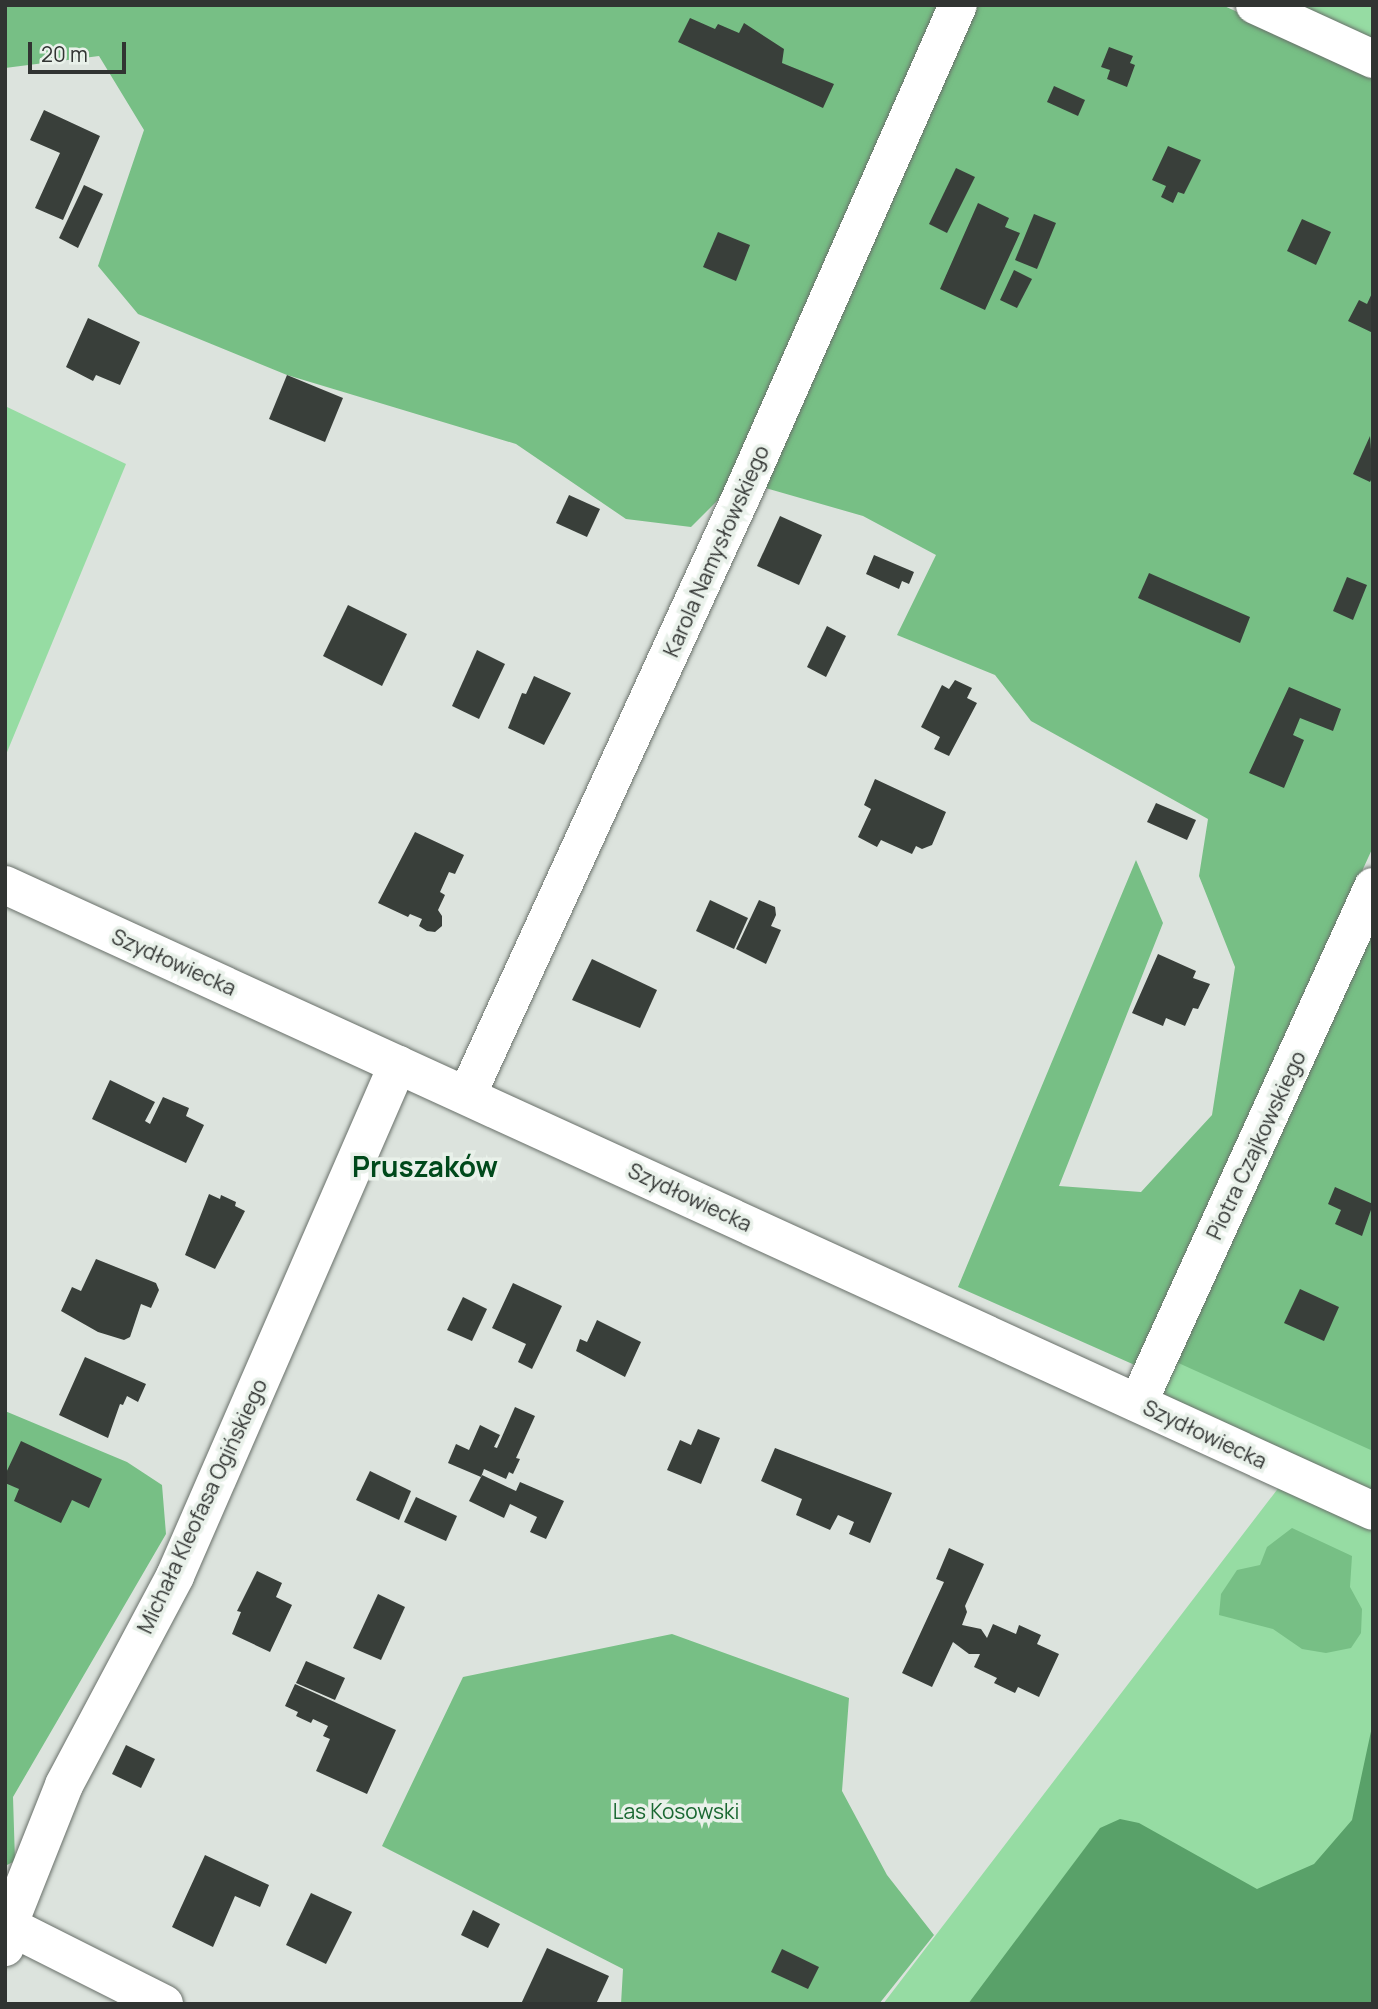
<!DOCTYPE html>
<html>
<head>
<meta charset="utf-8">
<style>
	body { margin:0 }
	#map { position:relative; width:1378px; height:2009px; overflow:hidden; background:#dce3dd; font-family:Manrope,sans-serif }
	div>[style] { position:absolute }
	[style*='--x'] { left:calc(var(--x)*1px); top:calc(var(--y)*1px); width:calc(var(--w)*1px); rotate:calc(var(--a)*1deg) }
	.green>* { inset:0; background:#96dca3 }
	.forest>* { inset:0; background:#77bf85 }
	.water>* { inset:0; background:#59a169 }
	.building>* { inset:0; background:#393f3a }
	.roads { filter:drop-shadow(0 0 2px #69706a) drop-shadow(0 0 2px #69706a) }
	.minor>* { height:38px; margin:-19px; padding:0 19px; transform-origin:19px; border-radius:19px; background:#fff }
	.tertiary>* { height:38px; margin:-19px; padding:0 19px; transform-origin:19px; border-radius:19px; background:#fff }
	span { translate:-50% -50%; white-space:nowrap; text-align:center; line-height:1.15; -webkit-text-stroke:7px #e9f1ea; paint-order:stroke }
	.street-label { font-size:21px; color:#313432 }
	.park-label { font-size:21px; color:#1a6832 }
	.district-label { font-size:28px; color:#00491b; font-weight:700 }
	.frame { position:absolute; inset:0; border:7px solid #313432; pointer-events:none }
	.scale { position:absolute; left:28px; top:42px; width:98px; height:32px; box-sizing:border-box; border:4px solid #313432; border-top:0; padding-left:9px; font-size:21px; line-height:24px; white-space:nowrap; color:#313432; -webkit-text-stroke:5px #e9f1ea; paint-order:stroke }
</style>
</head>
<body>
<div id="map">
	<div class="green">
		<div style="clip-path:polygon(1278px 5px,1373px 5px,1373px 49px)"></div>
		<div style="clip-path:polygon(5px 406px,126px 464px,5px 757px)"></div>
		<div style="clip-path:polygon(1373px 920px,1373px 2004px,883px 2004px,1286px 1478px,1142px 1414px)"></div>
	</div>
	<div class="forest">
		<div style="clip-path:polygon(5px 5px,947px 5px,736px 482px,691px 527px,626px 519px,516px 444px,287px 375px,138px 314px,98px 266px,144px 130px,99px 56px,5px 68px)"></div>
		<div style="clip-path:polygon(973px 5px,1222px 5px,1373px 73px,1373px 847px,1137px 1366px,958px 1287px,1136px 860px,1163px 923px,1059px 1186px,1141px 1192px,1212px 1115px,1235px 967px,1199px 876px,1208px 819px,1031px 721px,995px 675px,897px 635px,936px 555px,863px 516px,762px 487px)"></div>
		<div style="clip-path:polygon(1373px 920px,1373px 1451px,1174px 1361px)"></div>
		<div style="clip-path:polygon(5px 1411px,127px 1462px,162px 1485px,166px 1534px,13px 1797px,15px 1861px,5px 1866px)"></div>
		<div style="clip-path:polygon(1292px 1528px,1352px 1556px,1350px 1587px,1362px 1609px,1361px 1633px,1351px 1648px,1326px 1653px,1302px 1649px,1273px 1629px,1219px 1615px,1221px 1594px,1237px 1570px,1260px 1565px,1267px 1547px)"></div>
		<div style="clip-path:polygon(672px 1634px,849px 1698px,842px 1791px,887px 1875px,934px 1935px,879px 2004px,621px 2004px,623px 1969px,382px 1846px,463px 1677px)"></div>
	</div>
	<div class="water">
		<div style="clip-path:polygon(1373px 1722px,1373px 2004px,968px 2004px,1100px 1828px,1120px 1819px,1139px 1823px,1257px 1889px,1314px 1864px,1352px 1820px)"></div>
	</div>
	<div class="building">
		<div style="clip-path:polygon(690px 18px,715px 29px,718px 24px,739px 33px,744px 23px,784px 49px,782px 63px,834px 84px,823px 108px,678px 42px)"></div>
		<div style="clip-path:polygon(1109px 47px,1133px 56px,1130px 63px,1135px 65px,1127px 87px,1107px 79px,1110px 70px,1101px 67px)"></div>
		<div style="clip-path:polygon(1054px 86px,1085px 100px,1078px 116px,1047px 102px)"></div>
		<div style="clip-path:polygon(44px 110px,100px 136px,63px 220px,35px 208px,60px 153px,30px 140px)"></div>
		<div style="clip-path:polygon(1168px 146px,1201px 160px,1184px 194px,1178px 192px,1173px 203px,1161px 197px,1166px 186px,1152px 180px)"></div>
		<div style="clip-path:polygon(956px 168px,975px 177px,947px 233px,929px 224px)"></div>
		<div style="clip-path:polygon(84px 185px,103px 194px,78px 248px,59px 238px)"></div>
		<div style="clip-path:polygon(978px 203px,1009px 218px,1005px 227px,1020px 233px,985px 310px,940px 289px)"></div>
		<div style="clip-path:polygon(1034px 214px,1056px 223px,1037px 269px,1015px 260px)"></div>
		<div style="clip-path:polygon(1302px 219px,1331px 232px,1316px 265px,1287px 251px)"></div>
		<div style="clip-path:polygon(718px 232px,750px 245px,736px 281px,703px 267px)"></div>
		<div style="clip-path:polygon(1014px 270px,1032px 279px,1017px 308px,1000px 300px)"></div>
		<div style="clip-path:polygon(1373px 291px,1373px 333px,1348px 321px,1359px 300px,1367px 304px)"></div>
		<div style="clip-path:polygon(88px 318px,140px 342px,120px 385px,96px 375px,93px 381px,66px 367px)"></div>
		<div style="clip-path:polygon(287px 375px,343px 398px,325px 442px,269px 419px)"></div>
		<div style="clip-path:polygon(1370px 436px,1373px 476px,1370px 482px,1353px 474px)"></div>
		<div style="clip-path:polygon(569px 495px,600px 509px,587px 537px,556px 523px)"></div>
		<div style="clip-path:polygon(780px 516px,822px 535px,799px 585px,757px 566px)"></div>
		<div style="clip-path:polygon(874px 555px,914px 572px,909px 584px,902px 581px,899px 589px,866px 574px)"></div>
		<div style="clip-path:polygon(1149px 573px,1250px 617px,1240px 643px,1138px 598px)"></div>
		<div style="clip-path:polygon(1347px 577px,1367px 585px,1353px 620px,1333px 611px)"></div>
		<div style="clip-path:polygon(348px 605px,407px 634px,382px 686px,323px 656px)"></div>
		<div style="clip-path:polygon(827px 626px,846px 636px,826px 677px,807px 667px)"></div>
		<div style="clip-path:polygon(477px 650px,505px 664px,479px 719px,452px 706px)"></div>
		<div style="clip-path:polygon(534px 676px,571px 693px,544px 745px,508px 728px,522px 693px,526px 694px)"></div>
		<div style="clip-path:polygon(955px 680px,972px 688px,967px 698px,977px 703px,949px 756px,934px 749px,940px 737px,921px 727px,942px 685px,949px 689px)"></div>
		<div style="clip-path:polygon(1289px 687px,1341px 709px,1333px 731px,1300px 718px,1293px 735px,1304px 740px,1284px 788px,1249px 773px)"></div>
		<div style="clip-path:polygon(875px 779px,946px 812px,932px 845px,922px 849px,916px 846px,912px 854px,881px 840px,877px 847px,858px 837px,871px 809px,864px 805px)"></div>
		<div style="clip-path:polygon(1156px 803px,1196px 820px,1187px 840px,1147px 822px)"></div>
		<div style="clip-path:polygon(415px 832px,464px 855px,455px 874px,449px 872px,440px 892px,445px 895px,438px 910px,442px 916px,442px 926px,435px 932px,427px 931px,419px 926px,422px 919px,410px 914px,408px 917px,378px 903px)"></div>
		<div style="clip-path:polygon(710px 900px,748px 918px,734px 949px,696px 931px)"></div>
		<div style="clip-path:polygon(759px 900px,775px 907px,776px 915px,771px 926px,781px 930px,766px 964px,736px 949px)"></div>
		<div style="clip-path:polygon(1158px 954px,1196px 971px,1193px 978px,1210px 984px,1198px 1009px,1193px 1008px,1185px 1026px,1166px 1018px,1163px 1026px,1132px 1013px)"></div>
		<div style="clip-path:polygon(592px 959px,657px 990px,640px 1028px,572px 1000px)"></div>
		<div style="clip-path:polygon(110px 1080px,155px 1102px,145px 1121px,150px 1124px,163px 1097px,189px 1108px,186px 1116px,204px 1125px,186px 1163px,92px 1119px)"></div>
		<div style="clip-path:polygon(1335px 1187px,1373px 1204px,1362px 1236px,1335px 1224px,1341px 1210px,1328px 1204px)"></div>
		<div style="clip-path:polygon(209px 1194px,220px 1199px,221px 1195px,236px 1202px,235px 1206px,245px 1211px,215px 1269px,185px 1255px)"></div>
		<div style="clip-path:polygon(96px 1259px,156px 1283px,159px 1290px,151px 1308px,141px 1304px,130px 1337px,124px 1340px,98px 1332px,61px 1311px,72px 1287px,81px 1291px)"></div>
		<div style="clip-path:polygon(513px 1283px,562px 1306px,532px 1369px,518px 1362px,526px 1344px,492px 1328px)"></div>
		<div style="clip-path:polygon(1300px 1289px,1339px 1307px,1324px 1341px,1284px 1323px)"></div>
		<div style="clip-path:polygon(463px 1297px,487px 1309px,472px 1341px,447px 1330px)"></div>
		<div style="clip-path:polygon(597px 1320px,641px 1342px,625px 1377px,576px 1351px,580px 1339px,587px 1342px)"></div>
		<div style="clip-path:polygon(85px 1357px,146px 1384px,138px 1402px,127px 1396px,123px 1405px,120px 1404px,108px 1438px,59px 1415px)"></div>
		<div style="clip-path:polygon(515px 1407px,535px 1416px,516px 1458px,520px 1459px,513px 1474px,509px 1472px,506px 1479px,484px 1469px,481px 1477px,448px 1463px,456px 1444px,469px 1450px,480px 1425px,500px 1435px,494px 1447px,497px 1448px)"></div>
		<div style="clip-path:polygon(698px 1429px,720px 1438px,701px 1484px,667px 1470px,680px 1440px,691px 1445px)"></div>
		<div style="clip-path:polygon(21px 1441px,102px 1479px,89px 1508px,72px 1500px,61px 1523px,14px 1501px,19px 1489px,5px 1483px,5px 1475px)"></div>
		<div style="clip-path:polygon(775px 1448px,892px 1493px,870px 1543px,849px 1534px,854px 1522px,838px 1515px,830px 1530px,796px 1515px,802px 1499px,761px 1481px)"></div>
		<div style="clip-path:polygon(370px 1471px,411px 1491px,399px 1520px,356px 1500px)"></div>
		<div style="clip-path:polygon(482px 1475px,516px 1491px,520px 1482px,564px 1501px,546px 1539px,530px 1532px,537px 1517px,510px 1504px,504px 1518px,469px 1501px)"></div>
		<div style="clip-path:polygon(416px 1497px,457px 1516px,446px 1541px,404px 1522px)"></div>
		<div style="clip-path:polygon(949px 1548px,984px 1564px,965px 1606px,967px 1612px,962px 1625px,981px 1629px,987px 1638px,993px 1624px,1016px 1634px,1019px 1625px,1041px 1635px,1037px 1644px,1059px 1654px,1039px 1697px,1018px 1687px,1015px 1693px,994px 1683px,997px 1678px,974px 1667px,980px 1654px,969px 1654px,953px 1642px,932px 1687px,902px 1673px,944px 1582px,936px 1579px)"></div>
		<div style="clip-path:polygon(257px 1571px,282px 1583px,276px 1597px,292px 1605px,270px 1652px,232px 1634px,241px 1612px,237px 1611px)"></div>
		<div style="clip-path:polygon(378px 1594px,405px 1607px,381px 1660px,353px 1648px)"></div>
		<div style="clip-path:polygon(306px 1661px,345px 1678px,335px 1700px,296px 1683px)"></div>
		<div style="clip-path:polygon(295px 1684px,396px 1730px,367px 1794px,316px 1771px,330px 1739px,323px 1736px,328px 1726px,313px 1719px,311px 1723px,296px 1716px,298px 1712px,285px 1706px)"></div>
		<div style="clip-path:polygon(126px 1745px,155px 1759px,141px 1788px,112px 1774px)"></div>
		<div style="clip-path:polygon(205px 1855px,269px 1885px,260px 1907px,235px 1896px,213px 1947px,172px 1927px)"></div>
		<div style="clip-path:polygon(311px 1893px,352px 1912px,326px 1964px,286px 1945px)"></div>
		<div style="clip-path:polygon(473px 1910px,500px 1924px,488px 1948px,461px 1935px)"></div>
		<div style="clip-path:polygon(547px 1948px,609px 1976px,596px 2004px,521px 2004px)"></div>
		<div style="clip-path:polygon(782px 1949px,819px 1967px,808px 1989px,771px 1972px)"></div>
	</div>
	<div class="roads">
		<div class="minor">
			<div style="--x:1255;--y:5;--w:130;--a:24.6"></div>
			<div style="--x:467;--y:1095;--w:660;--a:-65.38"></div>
			<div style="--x:742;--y:495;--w:535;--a:-66.21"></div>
			<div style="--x:1138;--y:1403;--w:567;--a:-65.51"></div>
			<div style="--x:5;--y:1924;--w:178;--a:26.7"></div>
			<div style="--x:5;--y:1947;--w:21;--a:-82"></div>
			<div style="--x:8;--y:1926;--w:152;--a:-68.3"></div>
			<div style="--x:64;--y:1785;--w:237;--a:-62"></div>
			<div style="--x:175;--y:1576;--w:558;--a:-66.46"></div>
		</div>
		<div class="tertiary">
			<div style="--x:5;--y:885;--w:1504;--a:24.59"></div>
		</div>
	</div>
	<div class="street-label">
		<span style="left:716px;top:551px;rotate:-66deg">Karola Namysłowskiego</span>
		<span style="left:174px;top:962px;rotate:24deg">Szydłowiecka</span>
		<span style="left:1256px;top:1145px;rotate:-65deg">Piotra Czajkowskiego</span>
		<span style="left:690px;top:1197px;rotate:25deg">Szydłowiecka</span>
		<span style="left:1205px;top:1434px;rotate:25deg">Szydłowiecka</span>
		<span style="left:202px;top:1506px;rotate:-65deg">Michała Kleofasa Ogińskiego</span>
	</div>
	<div class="park-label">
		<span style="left:676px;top:1811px">Las Kosowski</span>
	</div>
	<div class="district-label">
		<span style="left:425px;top:1166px">Pruszaków</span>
	</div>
	<div class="frame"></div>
	<div class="scale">20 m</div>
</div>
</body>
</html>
